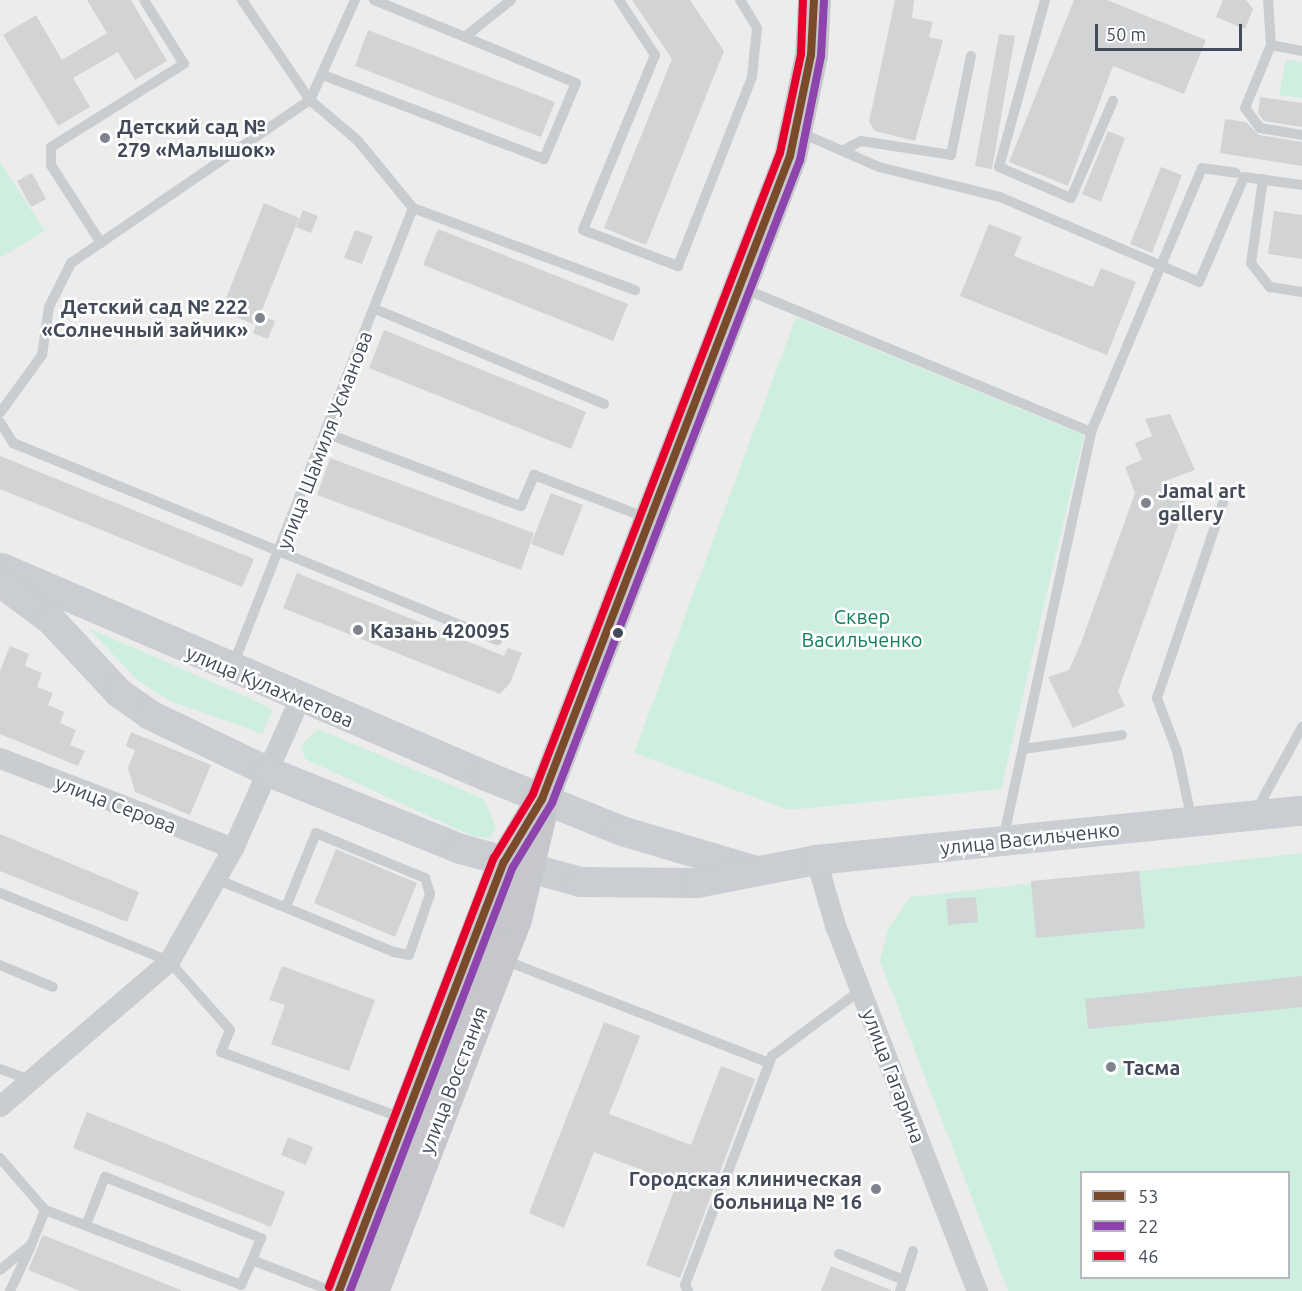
<!DOCTYPE html>
<html>
<head>
<meta charset="utf-8">
<style>
	body { margin:0 }
	#map { position:relative; width:1302px; height:1291px; overflow:hidden; background:#edecec; font-family:Ubuntu,sans-serif }
	div>[style] { position:absolute }
	[style*='--x'] { left:calc(var(--x)*1px); top:calc(var(--y)*1px); width:calc(var(--w)*1px); rotate:calc(var(--a)*1deg) }
	.green>* { inset:0; background:#ceefdf }
	.building>* { inset:0; background:#d2d3d5 }
	.lane>* { height:10px; margin:-5px; padding:0 5px; transform-origin:5px; border-radius:5px; background:#cacdd0 }
	.street>* { height:21px; margin:-10.5px; padding:0 10.5px; transform-origin:10.5px; border-radius:10.5px; background:#cacdd0 }
	.secondary>* { height:30px; margin:-15px; padding:0 15px; transform-origin:15px; border-radius:15px; background:#cacdd2 }
	.primary>* { height:33px; margin:-16.5px; padding:0 16.5px; transform-origin:16.5px; border-radius:16.5px; background:#c5c7cd }
	.bus-1>* { height:8px; margin:-4px; padding:0 4px; transform-origin:4px; border-radius:4px; background:#7a4b2a }
	.bus-2>* { height:8px; margin:-4px; padding:0 4px; transform-origin:4px; border-radius:4px; background:#8e44ad }
	.bus-3>* { height:8px; margin:-4px; padding:0 4px; transform-origin:4px; border-radius:4px; background:#e4002b }
	.dots>* { width:16px; height:16px; translate:-50% -50%; box-sizing:border-box; border:3px solid #fff; border-radius:50% }
	span { translate:-50% -50%; white-space:nowrap; text-align:center; line-height:1.15; -webkit-text-stroke:5px #fff; paint-order:stroke }
	.poi-label { font-size:20px; color:#434b5a; font-weight:700 }
	.left { translate:0 -50%; text-align:left }
	.right { translate:-100% -50%; text-align:right }
	.street-label { font-size:20px; color:#434b5a }
	.park-label { font-size:20px; color:#107e58 }
	.legend { position:absolute; left:1080px; top:1171px; width:210px; height:108px; box-sizing:border-box; background:#fff; border:2px solid #b4b7bd; margin:0; padding:8px 10px; list-style:none; font-size:18px; color:#434b5a }
	.legend li { display:flex; align-items:center; gap:12px; height:30px }
	.legend b { width:30px; border:2px solid #b4b7bd }
	.scale { position:absolute; left:1095px; top:24px; width:147px; height:27px; box-sizing:border-box; border:3px solid #434b5a; border-top:0; padding-left:8px; font-size:18px; line-height:21px; white-space:nowrap; color:#434b5a; -webkit-text-stroke:4px #fff; paint-order:stroke }
</style>
</head>
<body>
<div id="map">
	<div class="green">
		<div style="clip-path:polygon(1286px 59px,1302px 62px,1302px 98px,1279px 95px)"></div>
		<div style="clip-path:polygon(0 162px,45px 231px,0 258px)"></div>
		<div style="clip-path:polygon(796px 317px,1084px 435px,1001px 789px,789px 810px,634px 753px)"></div>
		<div style="clip-path:polygon(88px 628px,265px 705px,272px 710px,263px 734px,170px 701px,137px 680px)"></div>
		<div style="clip-path:polygon(318px 729px,484px 799px,496px 827px,490px 838px,472px 836px,305px 759px,301px 745px)"></div>
		<div style="clip-path:polygon(evenodd,1302px 853px,1302px 1291px,1008px 1291px,880px 961px,888px 929px,910px 897px,1302px 853px,1082px 1172px,1288px 1172px,1288px 1278px,1082px 1278px,1082px 1172px)"></div>
	</div>
	<div class="building">
		<div style="clip-path:polygon(87px 0,131px 0,167px 61px,135px 80px,118px 52px,73px 78px,90px 107px,58px 126px,3px 35px,36px 15px,62px 60px,107px 33px)"></div>
		<div style="clip-path:polygon(632px 0,690px 0,724px 51px,646px 245px,604px 228px,672px 59px)"></div>
		<div style="clip-path:polygon(895px 0,914px 0,912px 18px,933px 22px,929px 37px,943px 40px,915px 141px,875px 131px,869px 122px)"></div>
		<div style="clip-path:polygon(1074px 0,1107px 0,1206px 40px,1184px 94px,1113px 66px,1068px 186px,1009px 162px)"></div>
		<div style="clip-path:polygon(1223px 0,1246px 0,1253px 9px,1245px 29px,1216px 17px)"></div>
		<div style="clip-path:polygon(368px 30px,555px 102px,541px 137px,355px 66px)"></div>
		<div style="clip-path:polygon(999px 34px,1015px 36px,992px 169px,975px 166px)"></div>
		<div style="clip-path:polygon(1260px 97px,1302px 103px,1302px 127px,1264px 121px,1258px 113px)"></div>
		<div style="clip-path:polygon(1225px 119px,1246px 122px,1259px 135px,1302px 142px,1302px 166px,1220px 153px)"></div>
		<div style="clip-path:polygon(1108px 131px,1125px 138px,1101px 202px,1082px 194px)"></div>
		<div style="clip-path:polygon(1161px 167px,1182px 175px,1152px 253px,1130px 244px)"></div>
		<div style="clip-path:polygon(32px 173px,46px 199px,31px 207px,17px 181px)"></div>
		<div style="clip-path:polygon(264px 203px,299px 218px,256px 325px,221px 311px)"></div>
		<div style="clip-path:polygon(303px 210px,318px 216px,311px 233px,296px 227px)"></div>
		<div style="clip-path:polygon(1274px 211px,1302px 215px,1302px 259px,1268px 254px)"></div>
		<div style="clip-path:polygon(989px 224px,1022px 237px,1014px 256px,1093px 287px,1101px 268px,1136px 282px,1107px 355px,960px 296px)"></div>
		<div style="clip-path:polygon(438px 229px,628px 304px,613px 341px,423px 265px)"></div>
		<div style="clip-path:polygon(355px 230px,373px 236px,362px 264px,344px 258px)"></div>
		<div style="clip-path:polygon(260px 315px,275px 321px,268px 339px,253px 333px)"></div>
		<div style="clip-path:polygon(384px 330px,586px 412px,571px 449px,369px 368px)"></div>
		<div style="clip-path:polygon(1170px 414px,1195px 470px,1165px 481px,1190px 492px,1118px 691px,1125px 706px,1073px 728px,1048px 677px,1069px 670px,1081px 643px,1135px 493px,1125px 467px,1142px 460px,1135px 443px,1152px 436px,1145px 419px)"></div>
		<div style="clip-path:polygon(0 456px,254px 559px,242px 587px,0 489px)"></div>
		<div style="clip-path:polygon(330px 458px,534px 533px,521px 570px,317px 495px)"></div>
		<div style="clip-path:polygon(551px 493px,583px 505px,563px 556px,531px 544px)"></div>
		<div style="clip-path:polygon(297px 573px,504px 656px,508px 648px,522px 653px,510px 683px,500px 694px,283px 608px)"></div>
		<div style="clip-path:polygon(10px 646px,29px 654px,25px 666px,42px 673px,37px 687px,53px 693px,48px 705px,64px 712px,60px 723px,76px 730px,70px 745px,85px 751px,78px 766px,0 734px,0 671px)"></div>
		<div style="clip-path:polygon(131px 732px,211px 765px,190px 815px,135px 792px,128px 768px,135px 750px,126px 746px)"></div>
		<div style="clip-path:polygon(0 834px,139px 892px,127px 922px,0 871px)"></div>
		<div style="clip-path:polygon(336px 849px,417px 883px,395px 937px,314px 903px)"></div>
		<div style="clip-path:polygon(1139px 871px,1145px 928px,1036px 938px,1031px 881px)"></div>
		<div style="clip-path:polygon(976px 897px,978px 922px,948px 925px,946px 899px)"></div>
		<div style="clip-path:polygon(282px 966px,375px 1000px,349px 1071px,271px 1044px,285px 1005px,269px 1000px)"></div>
		<div style="clip-path:polygon(1302px 976px,1302px 1007px,1088px 1029px,1085px 999px)"></div>
		<div style="clip-path:polygon(604px 1022px,640px 1036px,609px 1114px,691px 1145px,721px 1066px,755px 1079px,680px 1278px,646px 1265px,677px 1183px,594px 1152px,564px 1228px,529px 1213px)"></div>
		<div style="clip-path:polygon(87px 1112px,285px 1192px,271px 1227px,73px 1148px)"></div>
		<div style="clip-path:polygon(288px 1137px,313px 1147px,306px 1165px,281px 1155px)"></div>
		<div style="clip-path:polygon(43px 1235px,181px 1290px,181px 1291px,80px 1291px,28px 1270px)"></div>
		<div style="clip-path:polygon(831px 1266px,891px 1290px,891px 1291px,821px 1291px)"></div>
	</div>
	<div class="lane">
		<div style="--x:355;--y:0;--w:110;--a:114.2"></div>
		<div style="--x:310;--y:100;--w:63;--a:40.5"></div>
		<div style="--x:358;--y:141;--w:87;--a:50.6"></div>
		<div style="--x:413;--y:208;--w:237;--a:20.3"></div>
		<div style="--x:374;--y:0;--w:98;--a:22.1"></div>
		<div style="--x:465;--y:37;--w:59;--a:-38.8"></div>
		<div style="--x:619;--y:0;--w:66;--a:56.8"></div>
		<div style="--x:655;--y:55;--w:189;--a:112.4"></div>
		<div style="--x:583;--y:230;--w:102;--a:20.8"></div>
		<div style="--x:678;--y:266;--w:203;--a:-68.6"></div>
		<div style="--x:752;--y:77;--w:49;--a:-84.2"></div>
		<div style="--x:757;--y:28;--w:33;--a:-121"></div>
		<div style="--x:1045;--y:0;--w:173;--a:105.4"></div>
		<div style="--x:999;--y:167;--w:78;--a:23.3"></div>
		<div style="--x:1071;--y:198;--w:106;--a:-66.6"></div>
		<div style="--x:1268;--y:0;--w:45;--a:86.2"></div>
		<div style="--x:1271;--y:45;--w:32;--a:11"></div>
		<div style="--x:1271;--y:45;--w:68;--a:112.4"></div>
		<div style="--x:1245;--y:108;--w:25;--a:53"></div>
		<div style="--x:1260;--y:128;--w:43;--a:9.5"></div>
		<div style="--x:323;--y:75;--w:236;--a:20.8"></div>
		<div style="--x:544;--y:159;--w:82;--a:-67.2"></div>
		<div style="--x:576;--y:83;--w:120;--a:-157.5"></div>
		<div style="--x:799;--y:132;--w:87;--a:23.6"></div>
		<div style="--x:879;--y:167;--w:125;--a:13.9"></div>
		<div style="--x:1000;--y:197;--w:216;--a:23.1"></div>
		<div style="--x:1199;--y:282;--w:114;--a:-66.8"></div>
		<div style="--x:1244;--y:177;--w:59;--a:7.9"></div>
		<div style="--x:844;--y:150;--w:19;--a:-28"></div>
		<div style="--x:861;--y:141;--w:91;--a:8.8"></div>
		<div style="--x:951;--y:155;--w:101;--a:-78.6"></div>
		<div style="--x:1263;--y:179;--w:85;--a:98.1"></div>
		<div style="--x:1251;--y:263;--w:31;--a:52"></div>
		<div style="--x:1270;--y:287;--w:32;--a:9"></div>
		<div style="--x:101;--y:243;--w:93;--a:-122.7"></div>
		<div style="--x:51;--y:165;--w:18;--a:-90"></div>
		<div style="--x:51;--y:147;--w:157;--a:-32"></div>
		<div style="--x:184;--y:64;--w:75;--a:-122"></div>
		<div style="--x:742;--y:288;--w:378;--a:22.4"></div>
		<div style="--x:375;--y:309;--w:248;--a:22.5"></div>
		<div style="--x:0;--y:413;--w:72;--a:-54.1"></div>
		<div style="--x:42;--y:355;--w:49;--a:-81.7"></div>
		<div style="--x:49;--y:307;--w:49;--a:-63.4"></div>
		<div style="--x:71;--y:263;--w:289;--a:-34.3"></div>
		<div style="--x:310;--y:100;--w:121;--a:-124.2"></div>
		<div style="--x:0;--y:422;--w:25;--a:58"></div>
		<div style="--x:13;--y:443;--w:523;--a:22.15"></div>
		<div style="--x:328;--y:434;--w:206;--a:20.5"></div>
		<div style="--x:521;--y:506;--w:34;--a:-67"></div>
		<div style="--x:534;--y:475;--w:121;--a:20.8"></div>
		<div style="--x:233;--y:665;--w:491;--a:-68.5"></div>
		<div style="--x:1023;--y:749;--w:100;--a:-8"></div>
		<div style="--x:1256;--y:811;--w:96;--a:-61.3"></div>
		<div style="--x:1192;--y:821;--w:72;--a:-102.1"></div>
		<div style="--x:1177;--y:751;--w:57;--a:-110.7"></div>
		<div style="--x:1157;--y:698;--w:206;--a:-71.3"></div>
		<div style="--x:1003;--y:840;--w:417;--a:-77.8"></div>
		<div style="--x:1091;--y:432;--w:286;--a:-67.2"></div>
		<div style="--x:1202;--y:168;--w:34;--a:8"></div>
		<div style="--x:216;--y:879;--w:192;--a:22.3"></div>
		<div style="--x:394;--y:952;--w:15;--a:11"></div>
		<div style="--x:409;--y:955;--w:65;--a:-71"></div>
		<div style="--x:430;--y:894;--w:17;--a:-107"></div>
		<div style="--x:425;--y:878;--w:118;--a:-157.6"></div>
		<div style="--x:316;--y:833;--w:80;--a:112.1"></div>
		<div style="--x:0;--y:893;--w:182;--a:21.9"></div>
		<div style="--x:169;--y:961;--w:92;--a:48.5"></div>
		<div style="--x:230;--y:1030;--w:24;--a:112"></div>
		<div style="--x:221;--y:1052;--w:193;--a:20"></div>
		<div style="--x:504;--y:960;--w:284;--a:21.2"></div>
		<div style="--x:0;--y:965;--w:57;--a:22.5"></div>
		<div style="--x:0;--y:1069;--w:33;--a:20"></div>
		<div style="--x:0;--y:1158;--w:69;--a:49.1"></div>
		<div style="--x:45;--y:1210;--w:210;--a:20.9"></div>
		<div style="--x:241;--y:1285;--w:27;--a:-66"></div>
		<div style="--x:252;--y:1260;--w:86;--a:21.2"></div>
		<div style="--x:86;--y:1225;--w:52;--a:-68.4"></div>
		<div style="--x:105;--y:1177;--w:168;--a:21.4"></div>
		<div style="--x:261;--y:1238;--w:24;--a:112"></div>
		<div style="--x:839;--y:1254;--w:70;--a:21.8"></div>
		<div style="--x:0;--y:1270;--w:40;--a:-39"></div>
		<div style="--x:31;--y:1245;--w:38;--a:-68"></div>
		<div style="--x:10;--y:1291;--w:47;--a:-65.1"></div>
		<div style="--x:688;--y:1291;--w:7;--a:-117"></div>
		<div style="--x:685;--y:1285;--w:245;--a:-69.2"></div>
		<div style="--x:772;--y:1056;--w:111;--a:-36.6"></div>
		<div style="--x:900;--y:1291;--w:42;--a:-72"></div>
	</div>
	<div class="street">
		<div style="--x:0;--y:758;--w:250;--a:21.1"></div>
		<div style="--x:816;--y:860;--w:68;--a:73.7"></div>
		<div style="--x:835;--y:925;--w:393;--a:68.8"></div>
		<div style="--x:0;--y:1106;--w:223;--a:-40.6"></div>
		<div style="--x:169;--y:961;--w:130;--a:-60.5"></div>
		<div style="--x:233;--y:848;--w:162;--a:-66"></div>
	</div>
	<div class="secondary">
		<div style="--x:2;--y:568;--w:527;--a:23.26"></div>
		<div style="--x:486;--y:776;--w:147;--a:22"></div>
		<div style="--x:622;--y:831;--w:137;--a:16.6"></div>
		<div style="--x:0;--y:582;--w:64;--a:36.7"></div>
		<div style="--x:51;--y:620;--w:100;--a:47"></div>
		<div style="--x:119;--y:693;--w:38;--a:35"></div>
		<div style="--x:150;--y:715;--w:132;--a:25.6"></div>
		<div style="--x:269;--y:772;--w:207;--a:21.9"></div>
		<div style="--x:461;--y:849;--w:124;--a:15.4"></div>
		<div style="--x:581;--y:882;--w:116;--a:0.5"></div>
		<div style="--x:697;--y:883;--w:121;--a:-10.9"></div>
		<div style="--x:816;--y:860;--w:488;--a:-5.8"></div>
	</div>
	<div class="primary">
		<div style="--x:339;--y:1291;--w:460;--a:-69"></div>
		<div style="--x:504;--y:862;--w:74;--a:-58.9"></div>
		<div style="--x:542;--y:799;--w:689;--a:-68.91"></div>
		<div style="--x:790;--y:156;--w:103;--a:-78.3"></div>
		<div style="--x:811;--y:55;--w:55;--a:-86.9"></div>
		<div style="--x:372;--y:1291;--w:399;--a:-69"></div>
		<div style="--x:515;--y:919;--w:109;--a:-76.7"></div>
	</div>
	<div class="bus-1">
		<div style="--x:339;--y:1291;--w:460;--a:-69"></div>
		<div style="--x:504;--y:862;--w:74;--a:-58.9"></div>
		<div style="--x:542;--y:799;--w:689;--a:-68.91"></div>
		<div style="--x:790;--y:156;--w:103;--a:-78.3"></div>
		<div style="--x:811;--y:55;--w:55;--a:-86.9"></div>
	</div>
	<div class="bus-2">
		<div style="--x:350;--y:1291;--w:454;--a:-69"></div>
		<div style="--x:513;--y:867;--w:75;--a:-58.6"></div>
		<div style="--x:552;--y:803;--w:689;--a:-68.91"></div>
		<div style="--x:800;--y:160;--w:106;--a:-78.6"></div>
		<div style="--x:821;--y:56;--w:55;--a:-86.9"></div>
	</div>
	<div class="bus-3">
		<div style="--x:329;--y:1287;--w:460;--a:-69"></div>
		<div style="--x:494;--y:858;--w:75;--a:-58.6"></div>
		<div style="--x:533;--y:794;--w:687;--a:-68.93"></div>
		<div style="--x:780;--y:153;--w:101;--a:-78"></div>
		<div style="--x:801;--y:54;--w:54;--a:-87.9"></div>
	</div>
	<div class="dots">
		<div style="left:105px;top:138px;background:#7e838d"></div>
		<div style="left:260px;top:318px;background:#7e838d"></div>
		<div style="left:1146px;top:503px;background:#7e838d"></div>
		<div style="left:358px;top:630px;background:#7e838d"></div>
		<div style="left:618px;top:633px;background:#434b5a"></div>
		<div style="left:1111px;top:1067px;background:#7e838d"></div>
		<div style="left:876px;top:1189px;background:#7e838d"></div>
	</div>
	<div class="poi-label">
		<span class="left" style="left:117px;top:138px">Детский сад №<br>279 «Малышок»</span>
		<span class="right" style="left:248px;top:318px">Детский сад № 222<br>«Солнечный зайчик»</span>
		<span class="left" style="left:1158px;top:502px">Jamal art<br>gallery</span>
		<span class="left" style="left:370px;top:630px">Казань 420095</span>
		<span class="left" style="left:1123px;top:1067px">Тасма</span>
		<span class="right" style="left:862px;top:1190px">Городская клиническая<br>больница № 16</span>
	</div>
	<div class="street-label">
		<span style="left:324px;top:440px;rotate:-69deg">улица Шамиля Усманова</span>
		<span style="left:270px;top:686px;rotate:23deg">улица Кулахметова</span>
		<span style="left:116px;top:804px;rotate:21deg">улица Серова</span>
		<span style="left:1030px;top:838px;rotate:-6deg">улица Васильченко</span>
		<span style="left:894px;top:1076px;rotate:69deg">улица Гагарина</span>
		<span style="left:453px;top:1080px;rotate:-69deg">улица Восстания</span>
	</div>
	<div class="park-label">
		<span style="left:862px;top:628px">Сквер<br>Васильченко</span>
	</div>
	<ul class="legend">
	<li><b style="height:8px;background:#7a4b2a"></b>53</li>
	<li><b style="height:8px;background:#8e44ad"></b>22</li>
	<li><b style="height:8px;background:#e4002b"></b>46</li>
	</ul>
	<div class="scale">50 m</div>
</div>
</body>
</html>
